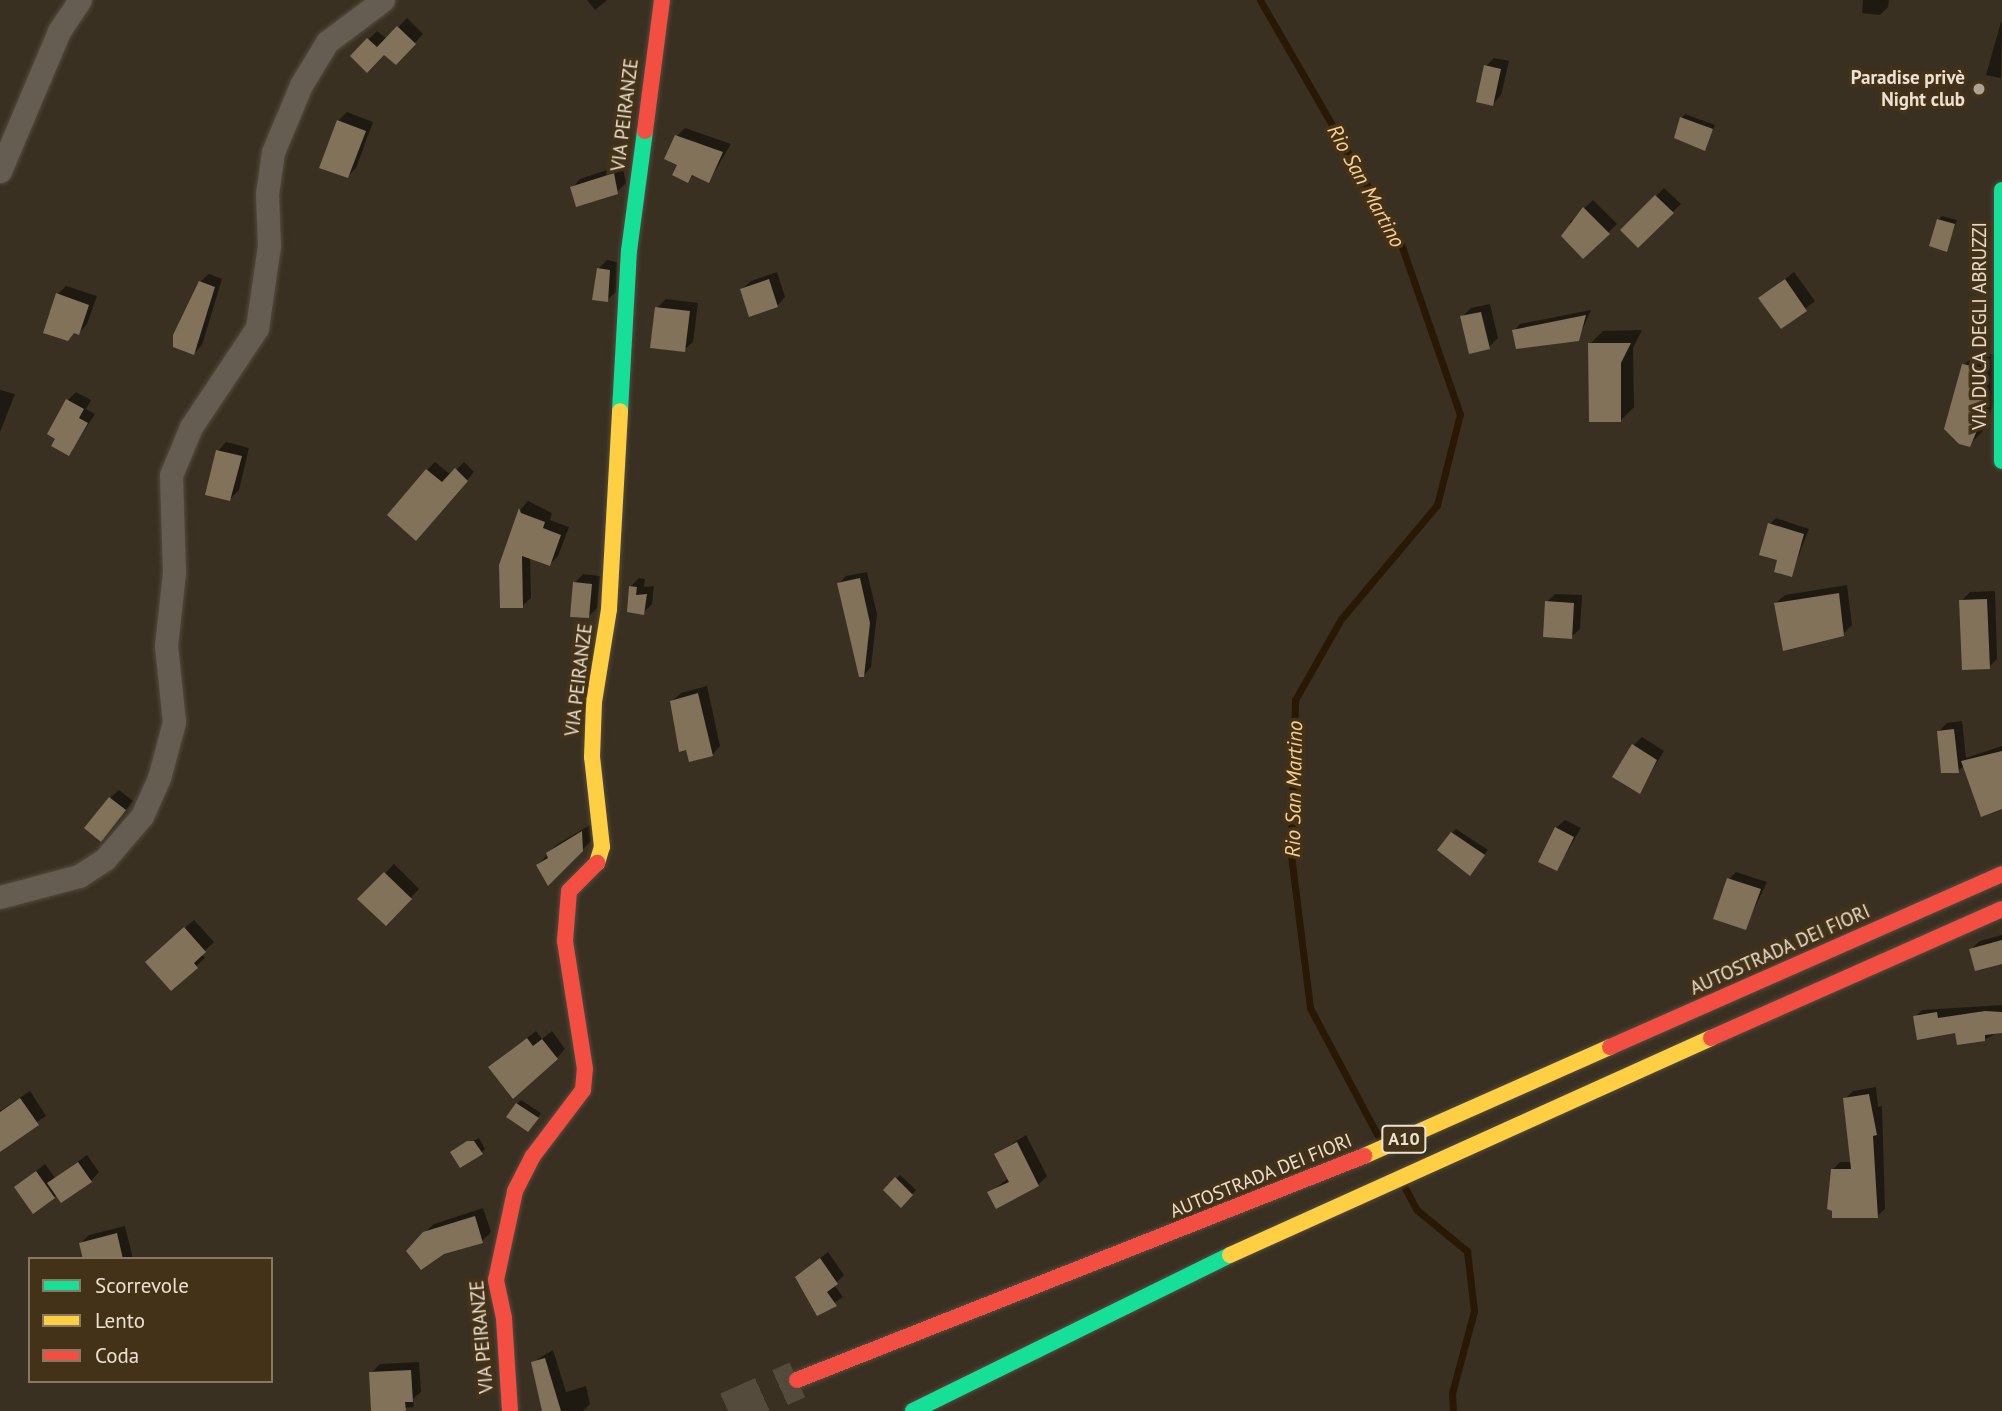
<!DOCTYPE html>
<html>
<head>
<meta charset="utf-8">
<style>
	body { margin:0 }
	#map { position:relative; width:2002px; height:1411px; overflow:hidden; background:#393021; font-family:"PT Sans",sans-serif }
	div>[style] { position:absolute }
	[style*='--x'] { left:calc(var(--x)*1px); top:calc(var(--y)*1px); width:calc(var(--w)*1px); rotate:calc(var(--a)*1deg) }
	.shadow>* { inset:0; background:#0007 }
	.stream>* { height:7px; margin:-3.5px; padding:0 3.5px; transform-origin:3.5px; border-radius:3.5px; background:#291803 }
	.building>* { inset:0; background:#817259 }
	.highway-tunnel>* { height:38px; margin-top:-19px; transform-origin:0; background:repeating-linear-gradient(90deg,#544b3c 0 38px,transparent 0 57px) }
	.roads { filter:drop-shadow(0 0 2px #544b3f) drop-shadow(0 0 2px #544b3f) }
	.street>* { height:23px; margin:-11.5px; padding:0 11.5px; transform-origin:11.5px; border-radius:11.5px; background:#655d51 }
	.fast>* { height:16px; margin:-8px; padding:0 8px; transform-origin:8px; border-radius:8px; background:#16e098 }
	.slow>* { height:16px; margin:-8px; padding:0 8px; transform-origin:8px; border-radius:8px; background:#ffcf43 }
	.jam>* { height:16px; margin:-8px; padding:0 8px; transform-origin:8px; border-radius:8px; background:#f24e42 }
	.dots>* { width:19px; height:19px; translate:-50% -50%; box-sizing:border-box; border:4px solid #433217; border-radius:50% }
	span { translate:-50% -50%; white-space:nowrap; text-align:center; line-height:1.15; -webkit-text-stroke:7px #433217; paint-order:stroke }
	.shield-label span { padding:2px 5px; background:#433217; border:2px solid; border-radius:5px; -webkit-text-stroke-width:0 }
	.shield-label { font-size:18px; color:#ece1d2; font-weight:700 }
	.poi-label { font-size:19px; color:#ece1d2; font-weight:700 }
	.right { translate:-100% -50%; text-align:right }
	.street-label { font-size:19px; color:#ece1d2 }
	.water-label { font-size:21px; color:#fbcf90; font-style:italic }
	.legend { position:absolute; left:28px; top:1257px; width:245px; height:126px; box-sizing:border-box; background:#433217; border:2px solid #877862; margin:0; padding:9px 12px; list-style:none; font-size:21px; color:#ece1d2 }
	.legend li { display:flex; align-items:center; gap:14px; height:35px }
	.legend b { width:35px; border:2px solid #877862 }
</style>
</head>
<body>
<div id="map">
	<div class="shadow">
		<div style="clip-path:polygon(587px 0,607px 0,595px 10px)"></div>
		<div style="clip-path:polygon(1863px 0,1889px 0,1888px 7px,1880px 15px,1862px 13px)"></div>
		<div style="clip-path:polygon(407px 18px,423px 34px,396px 63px,385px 52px,352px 56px,377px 31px,387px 39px)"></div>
		<div style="clip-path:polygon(2001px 22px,2002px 22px,2001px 78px,1986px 75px)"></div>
		<div style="clip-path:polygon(1494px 58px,1509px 61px,1501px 95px,1493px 104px,1486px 66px)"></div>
		<div style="clip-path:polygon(347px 112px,373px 122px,356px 168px,348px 176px,338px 121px)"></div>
		<div style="clip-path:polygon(1685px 114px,1715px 125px,1704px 149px,1682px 118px)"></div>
		<div style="clip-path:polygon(685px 128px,731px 144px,709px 181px,695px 174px,688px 181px,679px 164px,677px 136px)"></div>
		<div style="clip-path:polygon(622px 165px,626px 183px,617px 192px,572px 188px,580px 179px)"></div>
		<div style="clip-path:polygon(1664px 188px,1681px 204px,1638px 245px,1623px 230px)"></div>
		<div style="clip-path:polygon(1593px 200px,1617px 224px,1583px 257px,1570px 222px)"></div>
		<div style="clip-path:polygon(1942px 216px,1957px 220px,1946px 250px,1938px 220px)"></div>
		<div style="clip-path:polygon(607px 260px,617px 262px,616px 292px,607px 300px,599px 268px)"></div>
		<div style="clip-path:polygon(777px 272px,785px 297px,777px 306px,742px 289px,751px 281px)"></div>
		<div style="clip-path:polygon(1794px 272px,1815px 301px,1782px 327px,1761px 298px)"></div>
		<div style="clip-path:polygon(209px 274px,222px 279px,202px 345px,194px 353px,200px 282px)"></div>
		<div style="clip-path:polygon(66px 286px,97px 296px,87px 324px,79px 333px,58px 294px)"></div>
		<div style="clip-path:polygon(666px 299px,698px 303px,693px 342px,684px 350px,657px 308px)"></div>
		<div style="clip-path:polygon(1490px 304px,1498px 338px,1489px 347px,1462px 317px,1471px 308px)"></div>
		<div style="clip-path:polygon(1591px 310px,1578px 339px,1514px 331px,1520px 324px)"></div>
		<div style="clip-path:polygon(1642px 330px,1633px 348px,1634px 407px,1621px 420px,1590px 344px,1603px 331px)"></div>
		<div style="clip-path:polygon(1977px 352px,1996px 355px,1996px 399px,1982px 432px,1969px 445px,1964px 365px)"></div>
		<div style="clip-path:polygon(0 390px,15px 394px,0 432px)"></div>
		<div style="clip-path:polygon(76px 392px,91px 400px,86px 409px,95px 414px,69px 454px,68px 400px)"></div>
		<div style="clip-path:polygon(226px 442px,249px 448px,239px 490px,230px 499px,218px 451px)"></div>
		<div style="clip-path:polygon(435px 462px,451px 475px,464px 462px,474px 472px,424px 530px,427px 470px)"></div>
		<div style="clip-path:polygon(528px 501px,552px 513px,550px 520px,569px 527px,558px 556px,550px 564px,530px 557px,531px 598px,522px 606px,501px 565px,521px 509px)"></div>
		<div style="clip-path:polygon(1776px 518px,1809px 529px,1791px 575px,1779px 559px,1770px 524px)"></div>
		<div style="clip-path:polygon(867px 572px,877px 614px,871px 667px,864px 675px,839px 584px,846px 576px)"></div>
		<div style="clip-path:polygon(583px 574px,600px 576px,597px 608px,588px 617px,575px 583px)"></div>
		<div style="clip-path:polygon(639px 578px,645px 579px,644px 587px,654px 586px,652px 604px,643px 613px,630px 587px)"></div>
		<div style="clip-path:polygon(1847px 585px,1852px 625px,1843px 634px,1776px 603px,1785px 595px)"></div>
		<div style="clip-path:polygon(1995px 591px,1997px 659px,1989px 667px,1961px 601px,1970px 592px)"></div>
		<div style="clip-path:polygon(1555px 594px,1582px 595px,1580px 629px,1571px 637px,1547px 602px)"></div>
		<div style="clip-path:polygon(707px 686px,720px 746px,712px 755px,672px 701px,681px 693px)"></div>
		<div style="clip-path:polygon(1962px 721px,1966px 758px,2002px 746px,2002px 808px,1964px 766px,1958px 771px,1938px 732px,1947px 723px)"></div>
		<div style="clip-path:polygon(1642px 737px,1664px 751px,1639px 792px,1634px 745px)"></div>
		<div style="clip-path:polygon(119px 790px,133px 801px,109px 831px,110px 798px)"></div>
		<div style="clip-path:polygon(1565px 820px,1581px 828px,1557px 869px,1556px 828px)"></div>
		<div style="clip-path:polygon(590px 825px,591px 841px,549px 883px,538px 865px,556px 845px)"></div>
		<div style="clip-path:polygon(1456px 829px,1488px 850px,1473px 870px,1452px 833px)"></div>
		<div style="clip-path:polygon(394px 864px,419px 889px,386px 924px,360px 899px)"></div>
		<div style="clip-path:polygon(1736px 872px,1767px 882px,1745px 928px,1729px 879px)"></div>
		<div style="clip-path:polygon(194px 920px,214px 942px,201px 954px,205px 958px,171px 989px,156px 953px)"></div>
		<div style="clip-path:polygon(2002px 935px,2002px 962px,1971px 949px,1980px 941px)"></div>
		<div style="clip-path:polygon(2002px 1005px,2002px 1031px,1985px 1039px,1915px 1017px,1922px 1010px)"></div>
		<div style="clip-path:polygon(536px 1031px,542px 1039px,552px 1031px,565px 1049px,557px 1058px,499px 1059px)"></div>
		<div style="clip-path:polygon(1876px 1087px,1878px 1107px,1882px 1106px,1885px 1209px,1877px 1216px,1832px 1170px,1840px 1162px,1852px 1162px,1845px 1099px,1853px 1091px)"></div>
		<div style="clip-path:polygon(30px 1091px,46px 1116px,0 1146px,0 1111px)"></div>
		<div style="clip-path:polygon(521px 1100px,541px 1113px,532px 1126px,517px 1104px)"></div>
		<div style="clip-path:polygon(1026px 1135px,1047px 1176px,1038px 1185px,990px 1192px,1009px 1178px,996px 1154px)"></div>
		<div style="clip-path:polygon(479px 1138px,485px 1149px,482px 1152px,456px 1149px)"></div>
		<div style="clip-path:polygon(87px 1155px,99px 1172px,91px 1181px,54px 1197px,16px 1187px,45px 1164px,55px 1178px)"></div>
		<div style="clip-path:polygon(900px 1175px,916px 1190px,901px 1205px,886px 1190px)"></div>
		<div style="clip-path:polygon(483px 1208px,491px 1232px,482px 1241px,424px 1233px,434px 1224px)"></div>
		<div style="clip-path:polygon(125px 1226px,133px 1259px,85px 1259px,81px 1243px,89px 1235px)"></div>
		<div style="clip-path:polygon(828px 1252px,844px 1275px,834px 1285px,843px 1297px,817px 1314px,797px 1277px)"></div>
		<div style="clip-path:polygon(553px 1350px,566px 1392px,586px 1386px,590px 1404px,583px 1411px,544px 1411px,533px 1362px)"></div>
		<div style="clip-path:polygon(419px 1362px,421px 1392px,413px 1399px,414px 1407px,373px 1411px,371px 1373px,380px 1364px)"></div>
	</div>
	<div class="stream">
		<div style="--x:1260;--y:0;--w:282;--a:60"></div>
		<div style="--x:1401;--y:244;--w:180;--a:70.9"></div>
		<div style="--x:1460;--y:414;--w:94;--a:104.2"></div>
		<div style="--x:1437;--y:505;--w:149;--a:130.1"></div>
		<div style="--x:1341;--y:619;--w:93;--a:119.6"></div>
		<div style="--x:1295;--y:700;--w:155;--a:91.5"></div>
		<div style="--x:1291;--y:855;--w:154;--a:82.9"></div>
		<div style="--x:1310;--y:1008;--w:147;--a:62"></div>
		<div style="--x:1404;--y:1186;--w:27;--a:62"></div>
		<div style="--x:1417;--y:1210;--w:65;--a:39.4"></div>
		<div style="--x:1467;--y:1251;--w:60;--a:83.3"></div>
		<div style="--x:1474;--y:1311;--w:85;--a:105"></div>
		<div style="--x:1452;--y:1393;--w:18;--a:87"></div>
	</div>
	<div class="building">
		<div style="clip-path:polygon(397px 26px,416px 44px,396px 65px,384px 55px,367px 73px,350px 56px,367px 38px,377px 47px)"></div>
		<div style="clip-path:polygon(1484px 65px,1501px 69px,1493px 106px,1476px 102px)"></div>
		<div style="clip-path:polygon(1680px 117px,1713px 129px,1705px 151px,1674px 138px)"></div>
		<div style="clip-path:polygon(337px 120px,366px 131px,348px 178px,319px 168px)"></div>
		<div style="clip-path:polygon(675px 135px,723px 152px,709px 183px,692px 175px,688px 183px,672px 175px,677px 165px,664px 159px)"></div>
		<div style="clip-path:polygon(614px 173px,618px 194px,576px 207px,570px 187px)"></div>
		<div style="clip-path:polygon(1655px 195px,1674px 213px,1638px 248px,1620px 230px)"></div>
		<div style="clip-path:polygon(1583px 207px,1610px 234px,1583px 259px,1561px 236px)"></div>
		<div style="clip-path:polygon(1937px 219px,1955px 224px,1947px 252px,1929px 246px)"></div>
		<div style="clip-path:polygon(597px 268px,610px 270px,608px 302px,592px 300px)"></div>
		<div style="clip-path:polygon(769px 279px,778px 307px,749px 317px,740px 289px)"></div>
		<div style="clip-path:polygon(1785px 279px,1807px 311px,1781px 329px,1758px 298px)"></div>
		<div style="clip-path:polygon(199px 281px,215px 287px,194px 355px,173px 347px,173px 335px)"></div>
		<div style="clip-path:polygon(56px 293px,89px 305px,79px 335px,74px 333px,68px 341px,43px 333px)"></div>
		<div style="clip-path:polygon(655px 307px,690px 311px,685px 352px,650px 348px)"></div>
		<div style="clip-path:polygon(1481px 312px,1490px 349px,1469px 354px,1460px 316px)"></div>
		<div style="clip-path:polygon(1586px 315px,1579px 341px,1516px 349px,1512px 330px)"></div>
		<div style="clip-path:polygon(1588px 343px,1631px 343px,1621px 363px,1621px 422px,1589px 422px)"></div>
		<div style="clip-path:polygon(1962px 364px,1984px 368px,1984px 414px,1970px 447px,1959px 444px,1944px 429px)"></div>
		<div style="clip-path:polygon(66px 399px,84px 409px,79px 418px,88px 423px,69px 456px,51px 446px,55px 439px,47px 434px)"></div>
		<div style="clip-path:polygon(216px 450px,242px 456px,230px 501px,205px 495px)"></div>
		<div style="clip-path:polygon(455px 468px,468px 481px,416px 541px,387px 515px,426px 469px,442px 482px)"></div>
		<div style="clip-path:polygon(519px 508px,521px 513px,545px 522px,543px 528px,561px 535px,550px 566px,522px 556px,523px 608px,500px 608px,499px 565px)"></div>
		<div style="clip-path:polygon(1768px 523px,1804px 534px,1792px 577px,1774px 572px,1777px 560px,1759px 555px)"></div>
		<div style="clip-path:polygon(860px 578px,870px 623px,864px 677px,859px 677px,837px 583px)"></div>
		<div style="clip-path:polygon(573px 582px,592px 584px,589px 618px,570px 617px)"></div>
		<div style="clip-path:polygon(629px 586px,637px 587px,636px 595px,647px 594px,644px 615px,627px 612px)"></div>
		<div style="clip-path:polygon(1839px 593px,1844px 636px,1783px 651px,1774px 603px)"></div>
		<div style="clip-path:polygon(1987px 599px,1990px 669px,1962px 670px,1959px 600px)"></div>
		<div style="clip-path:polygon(1545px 601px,1574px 603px,1572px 639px,1543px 637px)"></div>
		<div style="clip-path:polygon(698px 693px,713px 756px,689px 762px,686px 750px,679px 752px,670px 701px)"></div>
		<div style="clip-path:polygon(1954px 729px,1959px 773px,1941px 773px,1937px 731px)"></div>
		<div style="clip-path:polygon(1632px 744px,1657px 760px,1640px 794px,1612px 777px)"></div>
		<div style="clip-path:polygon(2002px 751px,2002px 809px,1981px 817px,1961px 761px)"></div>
		<div style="clip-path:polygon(109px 797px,126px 810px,101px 842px,84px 828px)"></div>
		<div style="clip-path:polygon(1555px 827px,1574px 837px,1557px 871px,1538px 862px)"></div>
		<div style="clip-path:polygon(582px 831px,583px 851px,548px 886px,536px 865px,548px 858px,546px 853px)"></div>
		<div style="clip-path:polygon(1451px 832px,1485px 855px,1470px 876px,1437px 850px)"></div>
		<div style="clip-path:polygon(384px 872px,412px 899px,386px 926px,357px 899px)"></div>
		<div style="clip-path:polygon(1727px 878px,1761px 889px,1746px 930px,1713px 919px)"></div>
		<div style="clip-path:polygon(184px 927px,206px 952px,194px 963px,198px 968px,171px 991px,145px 962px)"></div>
		<div style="clip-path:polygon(2002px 940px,2002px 964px,1975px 971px,1969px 949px)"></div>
		<div style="clip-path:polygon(1985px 1011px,2002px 1012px,2002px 1033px,1985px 1035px,1985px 1041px,1957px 1045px,1955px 1033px,1917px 1040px,1913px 1016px,1937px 1012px,1938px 1018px)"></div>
		<div style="clip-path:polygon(527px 1038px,533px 1046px,542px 1039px,558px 1059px,513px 1099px,488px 1067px)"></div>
		<div style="clip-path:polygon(1869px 1094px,1877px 1135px,1873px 1136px,1878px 1218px,1832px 1218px,1832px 1211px,1827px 1209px,1831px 1169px,1851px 1169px,1843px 1098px)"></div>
		<div style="clip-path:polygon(20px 1098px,39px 1125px,0 1152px,0 1112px)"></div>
		<div style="clip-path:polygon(516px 1103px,539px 1118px,528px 1132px,506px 1117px)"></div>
		<div style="clip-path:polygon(467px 1141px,474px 1141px,483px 1154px,460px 1168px,450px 1152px)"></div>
		<div style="clip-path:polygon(1017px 1142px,1039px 1186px,996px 1209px,987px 1192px,1009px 1182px,994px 1154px)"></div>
		<div style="clip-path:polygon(78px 1162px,92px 1182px,61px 1203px,47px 1183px)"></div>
		<div style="clip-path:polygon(36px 1171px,55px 1198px,33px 1214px,14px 1187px)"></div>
		<div style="clip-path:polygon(895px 1177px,913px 1195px,901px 1208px,883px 1190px)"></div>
		<div style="clip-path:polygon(475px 1216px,483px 1243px,444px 1254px,421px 1270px,406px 1251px,423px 1232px)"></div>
		<div style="clip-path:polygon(117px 1233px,123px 1259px,83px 1259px,79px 1243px)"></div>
		<div style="clip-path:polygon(820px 1258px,838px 1284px,827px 1292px,837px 1306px,817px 1316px,795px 1277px)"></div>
		<div style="clip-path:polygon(545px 1358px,561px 1411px,542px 1411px,531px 1362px)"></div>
		<div style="clip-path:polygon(411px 1370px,413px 1402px,405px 1402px,406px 1411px,371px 1411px,369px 1372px)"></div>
	</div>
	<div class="highway-tunnel">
		<div style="--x:728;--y:1411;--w:76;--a:-24.2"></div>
	</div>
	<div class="roads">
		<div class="street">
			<div style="--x:0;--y:171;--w:152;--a:-67.1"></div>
			<div style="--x:59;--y:31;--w:37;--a:-56"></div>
			<div style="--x:0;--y:897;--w:82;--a:-14.9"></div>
			<div style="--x:79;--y:876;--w:31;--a:-33"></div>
			<div style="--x:105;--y:859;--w:57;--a:-49.3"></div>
			<div style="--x:142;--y:816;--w:42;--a:-65.9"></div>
			<div style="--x:159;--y:778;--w:58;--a:-75"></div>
			<div style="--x:174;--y:722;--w:76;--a:-96"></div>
			<div style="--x:166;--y:646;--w:74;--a:-83.8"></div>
			<div style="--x:174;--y:572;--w:97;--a:-91.8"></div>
			<div style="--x:171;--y:475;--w:52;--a:-67.4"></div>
			<div style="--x:191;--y:427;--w:119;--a:-56.3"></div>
			<div style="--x:257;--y:328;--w:83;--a:-81.7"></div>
			<div style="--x:269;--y:246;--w:52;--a:-92.2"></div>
			<div style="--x:267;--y:194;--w:42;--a:-81.9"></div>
			<div style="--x:273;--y:152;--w:73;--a:-67.3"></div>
			<div style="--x:301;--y:85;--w:50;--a:-58.8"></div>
			<div style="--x:327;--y:42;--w:70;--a:-36.9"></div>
		</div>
		<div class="fast">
			<div style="--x:2002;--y:190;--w:271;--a:90"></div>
			<div style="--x:620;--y:411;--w:160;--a:-86.8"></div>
			<div style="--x:629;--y:251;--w:121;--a:-82.4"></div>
			<div style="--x:913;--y:1411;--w:353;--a:-26.2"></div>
		</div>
		<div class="slow">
			<div style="--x:597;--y:863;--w:17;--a:-73"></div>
			<div style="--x:602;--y:847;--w:91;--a:-96.3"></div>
			<div style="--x:592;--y:757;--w:55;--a:-87.9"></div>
			<div style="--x:594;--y:702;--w:94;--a:-80.8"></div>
			<div style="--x:609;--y:609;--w:198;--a:-86.8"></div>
			<div style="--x:1364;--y:1156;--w:269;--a:-23.9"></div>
			<div style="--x:1230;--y:1255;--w:528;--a:-24.28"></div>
		</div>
		<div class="jam">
			<div style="--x:645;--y:131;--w:132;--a:-82.6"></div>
			<div style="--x:1711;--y:1038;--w:318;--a:-23.9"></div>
			<div style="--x:1610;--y:1047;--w:428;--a:-23.8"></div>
			<div style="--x:797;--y:1380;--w:610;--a:-21.56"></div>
			<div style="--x:510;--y:1411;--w:93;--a:-93.7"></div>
			<div style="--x:504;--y:1318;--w:39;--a:-102"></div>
			<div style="--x:496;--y:1280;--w:91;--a:-77.9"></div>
			<div style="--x:515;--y:1191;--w:39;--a:-63"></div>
			<div style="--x:533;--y:1156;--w:83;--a:-52.9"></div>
			<div style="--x:583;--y:1090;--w:21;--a:-85"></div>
			<div style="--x:585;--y:1069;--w:130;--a:-98.9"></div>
			<div style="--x:565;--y:941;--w:50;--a:-85.4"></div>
			<div style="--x:569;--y:891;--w:40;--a:-45"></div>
		</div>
	</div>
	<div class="dots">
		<div style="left:1979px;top:89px;background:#ada394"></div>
	</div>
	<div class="shield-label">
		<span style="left:1404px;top:1139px">A10</span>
	</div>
	<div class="poi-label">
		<span class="right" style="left:1965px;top:89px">Paradise privè<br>Night club</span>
	</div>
	<div class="street-label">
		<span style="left:625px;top:115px;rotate:-83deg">VIA PEIRANZE</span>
		<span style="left:1980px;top:326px;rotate:-90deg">VIA DUCA DEGLI ABRUZZI</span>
		<span style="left:579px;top:680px;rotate:-83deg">VIA PEIRANZE</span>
		<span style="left:1780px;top:950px;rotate:-24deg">AUTOSTRADA DEI FIORI</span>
		<span style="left:1261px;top:1176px;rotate:-22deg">AUTOSTRADA DEI FIORI</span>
		<span style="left:482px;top:1337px;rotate:-95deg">VIA PEIRANZE</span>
	</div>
	<div class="water-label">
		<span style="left:1366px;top:186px;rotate:61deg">Rio San Martino</span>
		<span style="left:1294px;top:789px;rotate:-89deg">Rio San Martino</span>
	</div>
	<ul class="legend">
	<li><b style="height:9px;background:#16e098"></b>Scorrevole</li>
	<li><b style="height:9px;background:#ffcf43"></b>Lento</li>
	<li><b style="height:9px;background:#f24e42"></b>Coda</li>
	</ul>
</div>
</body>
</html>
